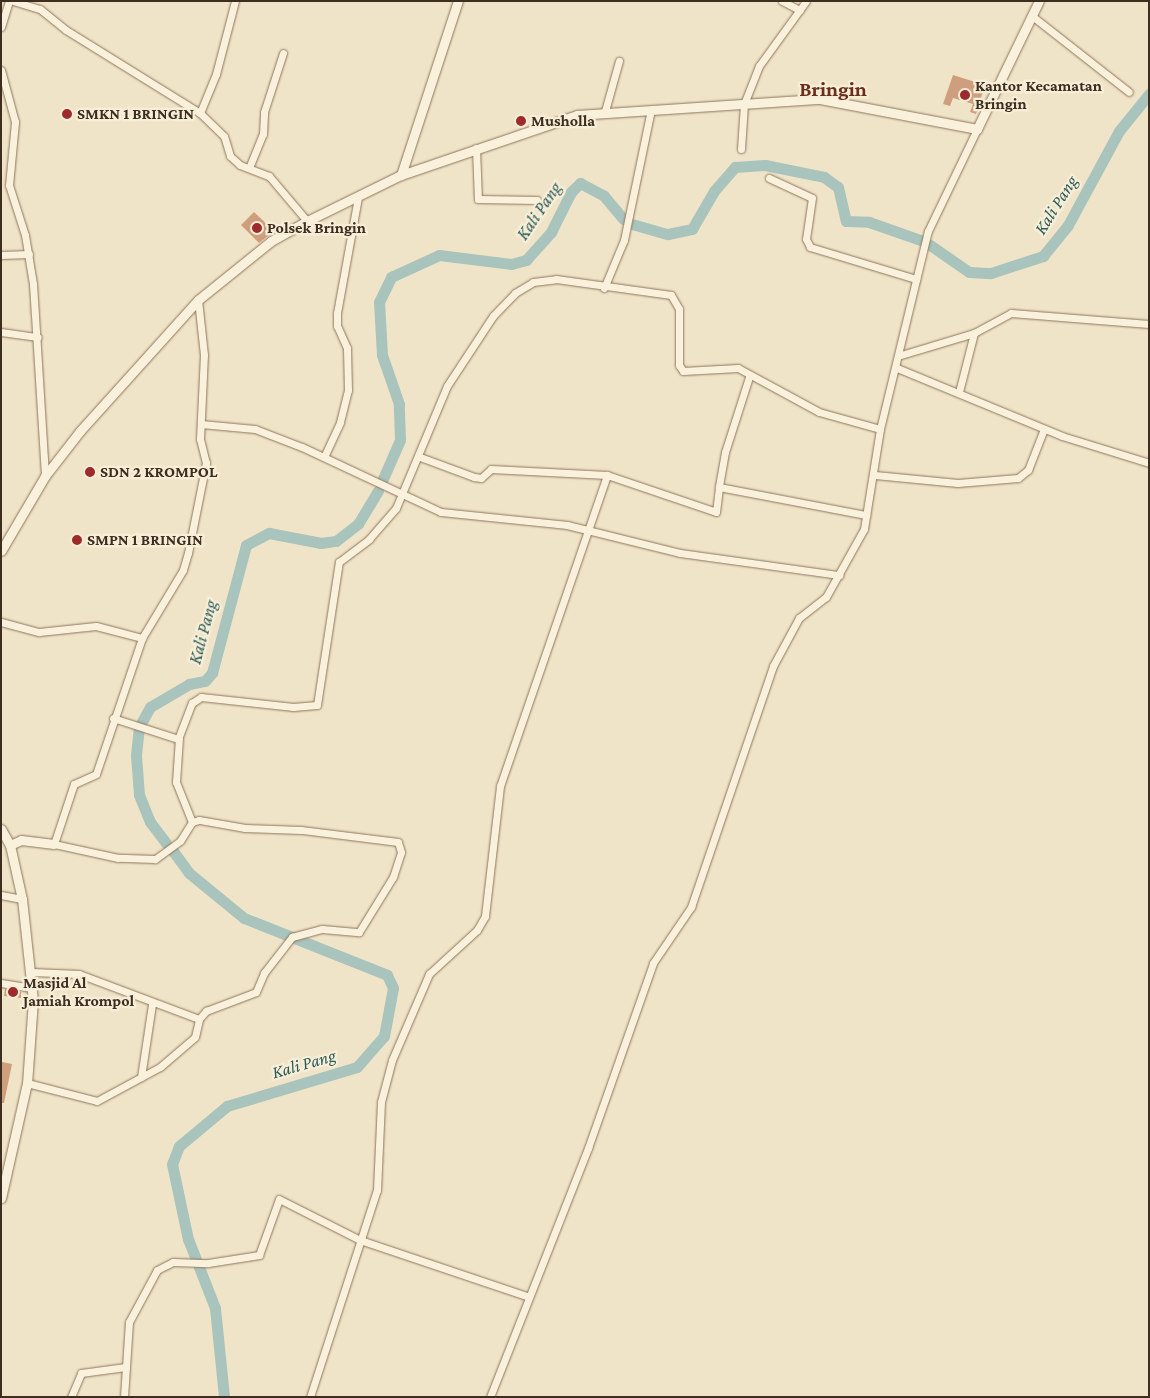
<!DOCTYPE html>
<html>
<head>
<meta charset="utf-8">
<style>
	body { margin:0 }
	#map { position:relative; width:1150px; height:1398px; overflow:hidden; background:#f0e4c8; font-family:"Crimson Pro",serif }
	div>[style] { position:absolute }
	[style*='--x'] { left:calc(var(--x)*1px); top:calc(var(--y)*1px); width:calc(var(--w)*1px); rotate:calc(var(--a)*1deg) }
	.river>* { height:11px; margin:-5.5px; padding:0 5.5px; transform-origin:5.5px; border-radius:5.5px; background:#a9c4bc }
	.building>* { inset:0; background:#cf9f7d }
	.roads { filter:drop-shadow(0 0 1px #8d765c) drop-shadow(0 0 1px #8d765c) }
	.minor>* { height:7px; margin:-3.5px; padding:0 3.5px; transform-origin:3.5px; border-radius:3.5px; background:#faf1dc }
	.tertiary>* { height:9px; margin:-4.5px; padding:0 4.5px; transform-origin:4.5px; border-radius:4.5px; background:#faf1dc }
	.dots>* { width:14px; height:14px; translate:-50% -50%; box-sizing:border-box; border:2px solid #f7eed8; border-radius:50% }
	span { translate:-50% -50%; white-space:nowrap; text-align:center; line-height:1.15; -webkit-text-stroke:4.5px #f7eed8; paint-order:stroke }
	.poi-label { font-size:16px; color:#3d2e20; font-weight:700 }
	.left { translate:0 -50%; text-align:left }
	.water-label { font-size:18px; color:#2f5d5a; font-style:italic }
	.district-label { font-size:21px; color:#6b2e1e; font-weight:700 }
	.frame { position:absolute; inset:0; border:2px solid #3d2e20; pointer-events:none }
</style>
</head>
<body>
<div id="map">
	<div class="river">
		<div style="--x:632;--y:224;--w:37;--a:16"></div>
		<div style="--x:668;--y:234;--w:25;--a:-12"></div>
		<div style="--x:692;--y:229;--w:44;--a:-59.9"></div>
		<div style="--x:714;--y:191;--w:32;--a:-49"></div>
		<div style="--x:735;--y:167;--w:30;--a:-4"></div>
		<div style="--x:765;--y:165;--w:60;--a:11.5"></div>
		<div style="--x:824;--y:177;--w:17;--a:36"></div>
		<div style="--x:838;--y:187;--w:35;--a:77"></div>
		<div style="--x:846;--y:221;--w:23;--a:2"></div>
		<div style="--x:869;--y:222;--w:54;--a:19.4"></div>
		<div style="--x:930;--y:245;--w:47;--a:34.7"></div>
		<div style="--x:969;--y:272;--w:22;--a:3"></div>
		<div style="--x:991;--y:273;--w:55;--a:-18.1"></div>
		<div style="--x:1043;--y:256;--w:40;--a:-51"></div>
		<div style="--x:1068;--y:225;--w:107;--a:-61.5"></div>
		<div style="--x:1119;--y:131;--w:48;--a:-51"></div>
		<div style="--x:382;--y:481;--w:45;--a:-66.3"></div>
		<div style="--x:400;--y:440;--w:36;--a:-92"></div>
		<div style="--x:399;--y:404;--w:52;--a:-109.1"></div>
		<div style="--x:382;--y:355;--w:53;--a:-93.2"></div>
		<div style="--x:379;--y:302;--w:28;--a:-64"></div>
		<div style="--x:391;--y:277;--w:53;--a:-24.6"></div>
		<div style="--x:439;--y:255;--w:73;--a:7.1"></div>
		<div style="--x:511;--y:264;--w:16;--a:-15"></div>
		<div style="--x:526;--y:260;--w:38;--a:-48"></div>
		<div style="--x:551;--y:232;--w:45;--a:-63.4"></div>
		<div style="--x:571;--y:192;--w:13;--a:-45"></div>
		<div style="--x:580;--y:183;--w:27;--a:28"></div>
		<div style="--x:604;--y:196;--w:30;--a:50"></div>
		<div style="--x:166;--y:843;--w:26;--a:-127"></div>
		<div style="--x:150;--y:822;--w:29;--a:-112"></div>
		<div style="--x:139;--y:795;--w:40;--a:-94.3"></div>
		<div style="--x:136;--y:755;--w:28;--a:-84"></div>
		<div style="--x:139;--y:727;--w:23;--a:-61"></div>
		<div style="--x:150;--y:707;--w:45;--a:-30.5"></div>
		<div style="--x:189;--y:684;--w:16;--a:-11"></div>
		<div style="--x:205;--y:681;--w:11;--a:-49"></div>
		<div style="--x:212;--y:673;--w:132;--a:-75.1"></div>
		<div style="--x:246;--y:545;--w:26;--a:-28"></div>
		<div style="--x:269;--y:533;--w:53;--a:10.9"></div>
		<div style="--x:321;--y:543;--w:15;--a:-8"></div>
		<div style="--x:336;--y:541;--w:28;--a:-38"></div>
		<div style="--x:358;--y:524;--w:39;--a:-59"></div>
		<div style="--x:173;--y:851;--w:27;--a:54"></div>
		<div style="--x:189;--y:873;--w:71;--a:39.3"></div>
		<div style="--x:244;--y:918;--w:154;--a:21.7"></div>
		<div style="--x:387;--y:975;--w:14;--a:65"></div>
		<div style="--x:393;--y:988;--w:49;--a:100.6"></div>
		<div style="--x:384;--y:1036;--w:41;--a:131.1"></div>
		<div style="--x:357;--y:1067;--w:136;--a:163.3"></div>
		<div style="--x:227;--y:1106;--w:62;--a:140.2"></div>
		<div style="--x:179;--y:1146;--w:19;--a:111"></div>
		<div style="--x:172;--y:1164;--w:77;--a:78"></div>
		<div style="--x:188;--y:1239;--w:74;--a:68.6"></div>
		<div style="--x:215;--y:1308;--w:89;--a:84.2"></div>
	</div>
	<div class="building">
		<div style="clip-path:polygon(953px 75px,985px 85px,976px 114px,970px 112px,973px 104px,953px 98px,950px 106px,943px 104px)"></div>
		<div style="clip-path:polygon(254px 212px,274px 231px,259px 243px,241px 225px)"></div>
		<div style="clip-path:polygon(5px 989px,21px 992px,21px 998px,4px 996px)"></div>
		<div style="clip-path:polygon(2px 1062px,12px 1064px,4px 1103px,1px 1103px)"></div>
	</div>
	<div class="roads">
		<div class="minor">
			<div style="--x:13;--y:1;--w:28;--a:17"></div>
			<div style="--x:40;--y:9;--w:33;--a:39"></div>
			<div style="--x:66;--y:30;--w:158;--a:31.8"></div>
			<div style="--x:200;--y:113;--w:33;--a:44"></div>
			<div style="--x:224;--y:136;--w:21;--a:73"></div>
			<div style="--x:230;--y:156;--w:13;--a:42"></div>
			<div style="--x:240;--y:165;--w:31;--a:21"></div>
			<div style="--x:269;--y:176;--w:59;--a:49.8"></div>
			<div style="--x:782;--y:1;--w:20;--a:27"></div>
			<div style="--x:1032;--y:16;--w:123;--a:38.1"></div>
			<div style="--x:1;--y:27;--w:27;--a:-73"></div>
			<div style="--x:1;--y:70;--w:54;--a:74.9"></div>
			<div style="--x:15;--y:122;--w:63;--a:95.4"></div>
			<div style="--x:9;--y:185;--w:52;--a:72.3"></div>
			<div style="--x:25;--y:235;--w:50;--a:80.7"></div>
			<div style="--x:33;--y:284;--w:192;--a:86.4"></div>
			<div style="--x:605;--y:111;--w:52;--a:-74.4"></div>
			<div style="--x:200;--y:113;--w:42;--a:-67.7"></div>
			<div style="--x:216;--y:74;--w:75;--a:-75.4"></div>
			<div style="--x:476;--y:148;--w:51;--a:87.8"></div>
			<div style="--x:478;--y:199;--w:59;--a:1"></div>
			<div style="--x:741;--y:149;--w:45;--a:-86.2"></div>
			<div style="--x:744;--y:104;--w:41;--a:-68.5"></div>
			<div style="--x:759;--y:66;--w:80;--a:-54.1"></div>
			<div style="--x:249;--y:168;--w:37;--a:-68"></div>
			<div style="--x:263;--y:134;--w:22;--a:-87"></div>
			<div style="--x:264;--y:112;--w:62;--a:-72.1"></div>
			<div style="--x:769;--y:178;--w:47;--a:24.9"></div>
			<div style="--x:812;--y:198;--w:41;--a:98.3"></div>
			<div style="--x:806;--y:239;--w:9;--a:63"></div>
			<div style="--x:810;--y:247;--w:111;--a:16.8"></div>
			<div style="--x:1;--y:255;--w:28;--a:-2"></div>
			<div style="--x:604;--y:288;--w:52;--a:-67.4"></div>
			<div style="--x:624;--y:240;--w:133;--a:-78.3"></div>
			<div style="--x:1;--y:332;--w:37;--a:8"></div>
			<div style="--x:901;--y:355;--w:76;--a:-16.8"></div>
			<div style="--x:974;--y:333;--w:42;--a:-28.4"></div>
			<div style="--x:1011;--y:313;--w:138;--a:4.6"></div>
			<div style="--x:897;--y:368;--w:178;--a:22.4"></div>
			<div style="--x:1062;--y:436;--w:91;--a:17.2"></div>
			<div style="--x:749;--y:377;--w:79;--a:107.7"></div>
			<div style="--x:725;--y:452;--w:36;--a:100"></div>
			<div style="--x:719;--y:487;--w:150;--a:10.8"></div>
			<div style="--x:959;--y:392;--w:61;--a:-75.7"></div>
			<div style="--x:201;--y:424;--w:54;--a:5.3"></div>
			<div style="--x:255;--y:429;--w:50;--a:21"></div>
			<div style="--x:302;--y:447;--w:153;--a:25.1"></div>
			<div style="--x:441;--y:512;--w:127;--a:5.9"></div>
			<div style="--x:567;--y:525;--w:116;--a:13.9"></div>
			<div style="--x:680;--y:553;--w:161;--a:7.9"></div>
			<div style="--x:324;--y:457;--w:38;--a:-65"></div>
			<div style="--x:340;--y:422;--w:33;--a:-76"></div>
			<div style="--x:348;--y:390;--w:42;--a:-91.4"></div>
			<div style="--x:347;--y:348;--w:24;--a:-114"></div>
			<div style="--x:337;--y:326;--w:13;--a:-90"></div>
			<div style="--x:337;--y:313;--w:117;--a:-79.7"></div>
			<div style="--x:420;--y:457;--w:58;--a:20.3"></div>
			<div style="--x:474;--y:477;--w:7;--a:8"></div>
			<div style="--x:481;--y:478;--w:13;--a:-42"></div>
			<div style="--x:491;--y:469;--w:116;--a:3"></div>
			<div style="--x:607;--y:475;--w:115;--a:18.7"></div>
			<div style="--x:716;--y:512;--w:25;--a:-83"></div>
			<div style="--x:875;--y:475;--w:83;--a:5.5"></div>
			<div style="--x:958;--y:483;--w:60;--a:-4.8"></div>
			<div style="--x:1018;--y:478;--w:13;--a:-39"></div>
			<div style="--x:1028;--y:470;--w:44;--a:-68.7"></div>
			<div style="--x:1;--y:622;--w:39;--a:15"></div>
			<div style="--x:39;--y:632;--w:57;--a:-6"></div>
			<div style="--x:96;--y:626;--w:48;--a:14.6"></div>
			<div style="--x:113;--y:718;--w:68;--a:17.9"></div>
			<div style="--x:178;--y:739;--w:39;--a:-69"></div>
			<div style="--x:192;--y:703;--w:11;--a:-34"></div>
			<div style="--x:201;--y:697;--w:93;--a:6.2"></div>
			<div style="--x:293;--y:707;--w:24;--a:-5"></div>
			<div style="--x:317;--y:705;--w:145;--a:-81.3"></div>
			<div style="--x:339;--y:562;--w:38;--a:-37"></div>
			<div style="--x:369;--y:539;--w:41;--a:-48.9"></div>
			<div style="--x:396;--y:508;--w:132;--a:-67.3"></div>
			<div style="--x:447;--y:386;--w:84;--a:-56.7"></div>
			<div style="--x:493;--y:316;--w:32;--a:-46"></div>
			<div style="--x:515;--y:293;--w:21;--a:-31"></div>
			<div style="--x:533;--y:282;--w:23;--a:-7"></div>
			<div style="--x:556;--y:279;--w:116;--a:7.9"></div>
			<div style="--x:671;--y:295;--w:16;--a:60"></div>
			<div style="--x:679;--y:309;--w:56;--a:90"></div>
			<div style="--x:679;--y:365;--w:7;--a:56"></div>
			<div style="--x:683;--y:371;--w:55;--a:-3.1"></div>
			<div style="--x:738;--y:368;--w:92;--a:28.5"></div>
			<div style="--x:819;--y:412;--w:63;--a:15.6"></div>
			<div style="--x:179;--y:738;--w:44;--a:93.9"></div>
			<div style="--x:176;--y:782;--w:43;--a:68.2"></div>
			<div style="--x:1;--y:895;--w:21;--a:11"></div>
			<div style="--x:32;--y:972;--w:47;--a:2.4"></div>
			<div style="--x:79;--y:974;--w:128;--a:20.6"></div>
			<div style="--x:1;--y:983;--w:30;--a:9"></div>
			<div style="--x:141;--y:1077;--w:74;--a:-81.4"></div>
			<div style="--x:27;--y:1083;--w:72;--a:14.4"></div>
			<div style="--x:97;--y:1101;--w:72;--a:-28.4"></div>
			<div style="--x:160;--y:1067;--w:46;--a:-40.6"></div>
			<div style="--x:195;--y:1037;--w:18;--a:-77"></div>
			<div style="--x:199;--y:1019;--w:11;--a:-49"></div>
			<div style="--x:206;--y:1011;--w:53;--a:-20.8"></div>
			<div style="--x:256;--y:992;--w:21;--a:-67"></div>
			<div style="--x:264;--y:973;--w:46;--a:-52.1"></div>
			<div style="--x:292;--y:937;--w:31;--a:-15"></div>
			<div style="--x:322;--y:929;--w:37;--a:5"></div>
			<div style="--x:359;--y:932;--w:65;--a:-58.3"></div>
			<div style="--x:393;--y:877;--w:26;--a:-72"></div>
			<div style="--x:401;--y:852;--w:10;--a:-107"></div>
			<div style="--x:398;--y:842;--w:98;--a:-172.9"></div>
			<div style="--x:301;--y:830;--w:56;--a:-178"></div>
			<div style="--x:245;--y:828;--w:47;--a:-170.1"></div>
			<div style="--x:199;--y:820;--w:7;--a:164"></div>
			<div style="--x:192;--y:822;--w:22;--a:122"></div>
			<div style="--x:180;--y:841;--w:31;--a:144"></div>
			<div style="--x:155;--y:859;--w:37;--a:-178"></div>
			<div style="--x:118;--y:858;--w:66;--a:-167.7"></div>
			<div style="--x:54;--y:844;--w:63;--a:-71.6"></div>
			<div style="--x:74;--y:784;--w:24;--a:-24"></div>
			<div style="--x:96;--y:774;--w:144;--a:-71.3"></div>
			<div style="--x:142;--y:638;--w:79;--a:-58.9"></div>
			<div style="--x:183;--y:570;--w:18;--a:-74"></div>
			<div style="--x:188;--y:553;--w:92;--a:-78.7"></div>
			<div style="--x:206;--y:463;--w:25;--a:-104"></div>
			<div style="--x:200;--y:439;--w:84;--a:-87.3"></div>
			<div style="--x:204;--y:355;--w:55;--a:-96.2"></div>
			<div style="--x:71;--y:1397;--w:26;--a:-67"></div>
			<div style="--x:81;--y:1373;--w:45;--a:-7.6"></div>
			<div style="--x:124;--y:1397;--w:75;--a:-86.2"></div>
			<div style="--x:129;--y:1322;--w:59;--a:-61.7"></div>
			<div style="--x:157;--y:1270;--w:18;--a:-27"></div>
			<div style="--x:173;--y:1262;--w:35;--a:2"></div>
			<div style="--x:208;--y:1263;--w:52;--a:-8.9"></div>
			<div style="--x:259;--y:1255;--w:59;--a:-70.3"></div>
			<div style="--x:279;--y:1199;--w:91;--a:26.8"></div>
			<div style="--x:360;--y:1240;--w:178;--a:18.6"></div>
			<div style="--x:310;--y:1397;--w:218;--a:-72.1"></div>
			<div style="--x:377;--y:1190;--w:88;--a:-87.4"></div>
			<div style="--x:381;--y:1102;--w:43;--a:-75.3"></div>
			<div style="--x:392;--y:1060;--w:94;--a:-66.7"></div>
			<div style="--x:429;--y:974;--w:65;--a:-42.5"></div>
			<div style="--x:477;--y:930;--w:16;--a:-60"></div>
			<div style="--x:485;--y:916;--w:131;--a:-83.4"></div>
			<div style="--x:500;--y:786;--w:329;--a:-71"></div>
			<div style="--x:490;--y:1397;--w:268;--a:-68.5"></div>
			<div style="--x:588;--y:1148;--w:196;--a:-70.6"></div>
			<div style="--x:653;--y:963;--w:68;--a:-55.8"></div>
			<div style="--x:691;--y:907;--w:255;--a:-71.2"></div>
			<div style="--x:773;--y:666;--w:55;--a:-61.6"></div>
			<div style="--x:799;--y:618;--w:34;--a:-38"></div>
			<div style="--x:826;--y:597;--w:78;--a:-60.8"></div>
			<div style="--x:864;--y:529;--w:101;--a:-80.9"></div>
			<div style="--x:880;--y:429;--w:204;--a:-76.4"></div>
			<div style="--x:928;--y:231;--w:113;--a:-64.3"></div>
		</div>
		<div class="tertiary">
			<div style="--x:401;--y:175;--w:183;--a:-71.9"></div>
			<div style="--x:1;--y:551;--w:87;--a:-59.6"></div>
			<div style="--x:45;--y:476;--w:57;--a:-52.1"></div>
			<div style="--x:80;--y:431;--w:176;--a:-48"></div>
			<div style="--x:198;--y:300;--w:94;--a:-38.9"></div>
			<div style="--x:271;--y:241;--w:41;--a:-29.1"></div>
			<div style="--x:307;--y:221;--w:105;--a:-26.1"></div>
			<div style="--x:401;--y:175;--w:186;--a:-18.8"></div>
			<div style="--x:577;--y:115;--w:244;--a:-3.8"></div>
			<div style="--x:820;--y:99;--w:160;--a:10.8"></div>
			<div style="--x:977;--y:129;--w:142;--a:-64.2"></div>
			<div style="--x:1;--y:829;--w:18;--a:61"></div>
			<div style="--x:10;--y:845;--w:55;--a:77.5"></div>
			<div style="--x:22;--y:899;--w:102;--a:83.8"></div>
			<div style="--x:33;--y:1000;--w:83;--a:94.1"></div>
			<div style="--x:27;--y:1083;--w:118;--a:102.7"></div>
			<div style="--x:10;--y:845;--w:12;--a:-24"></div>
			<div style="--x:21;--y:840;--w:33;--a:7"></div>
		</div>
	</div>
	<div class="dots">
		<div style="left:965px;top:95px;background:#9e2a2b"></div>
		<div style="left:67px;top:114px;background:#9e2a2b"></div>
		<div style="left:521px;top:121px;background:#9e2a2b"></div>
		<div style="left:257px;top:228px;background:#9e2a2b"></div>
		<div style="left:90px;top:472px;background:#9e2a2b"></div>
		<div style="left:77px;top:540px;background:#9e2a2b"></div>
		<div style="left:13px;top:992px;background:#9e2a2b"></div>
	</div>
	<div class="poi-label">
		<span class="left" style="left:975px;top:95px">Kantor Kecamatan<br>Bringin</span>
		<span class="left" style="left:77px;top:114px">SMKN 1 BRINGIN</span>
		<span class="left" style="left:531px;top:121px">Musholla</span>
		<span class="left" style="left:267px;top:228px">Polsek Bringin</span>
		<span class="left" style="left:100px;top:472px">SDN 2 KROMPOL</span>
		<span class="left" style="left:87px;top:540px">SMPN 1 BRINGIN</span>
		<span class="left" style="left:23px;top:992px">Masjid Al<br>Jamiah Krompol</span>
	</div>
	<div class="water-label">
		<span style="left:1056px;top:205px;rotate:-58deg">Kali Pang</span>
		<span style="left:539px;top:211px;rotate:-56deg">Kali Pang</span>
		<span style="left:203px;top:632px;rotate:-75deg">Kali Pang</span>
		<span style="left:304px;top:1064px;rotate:-16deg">Kali Pang</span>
	</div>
	<div class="district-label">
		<span style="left:833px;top:89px">Bringin</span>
	</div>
	<div class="frame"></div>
</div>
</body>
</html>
